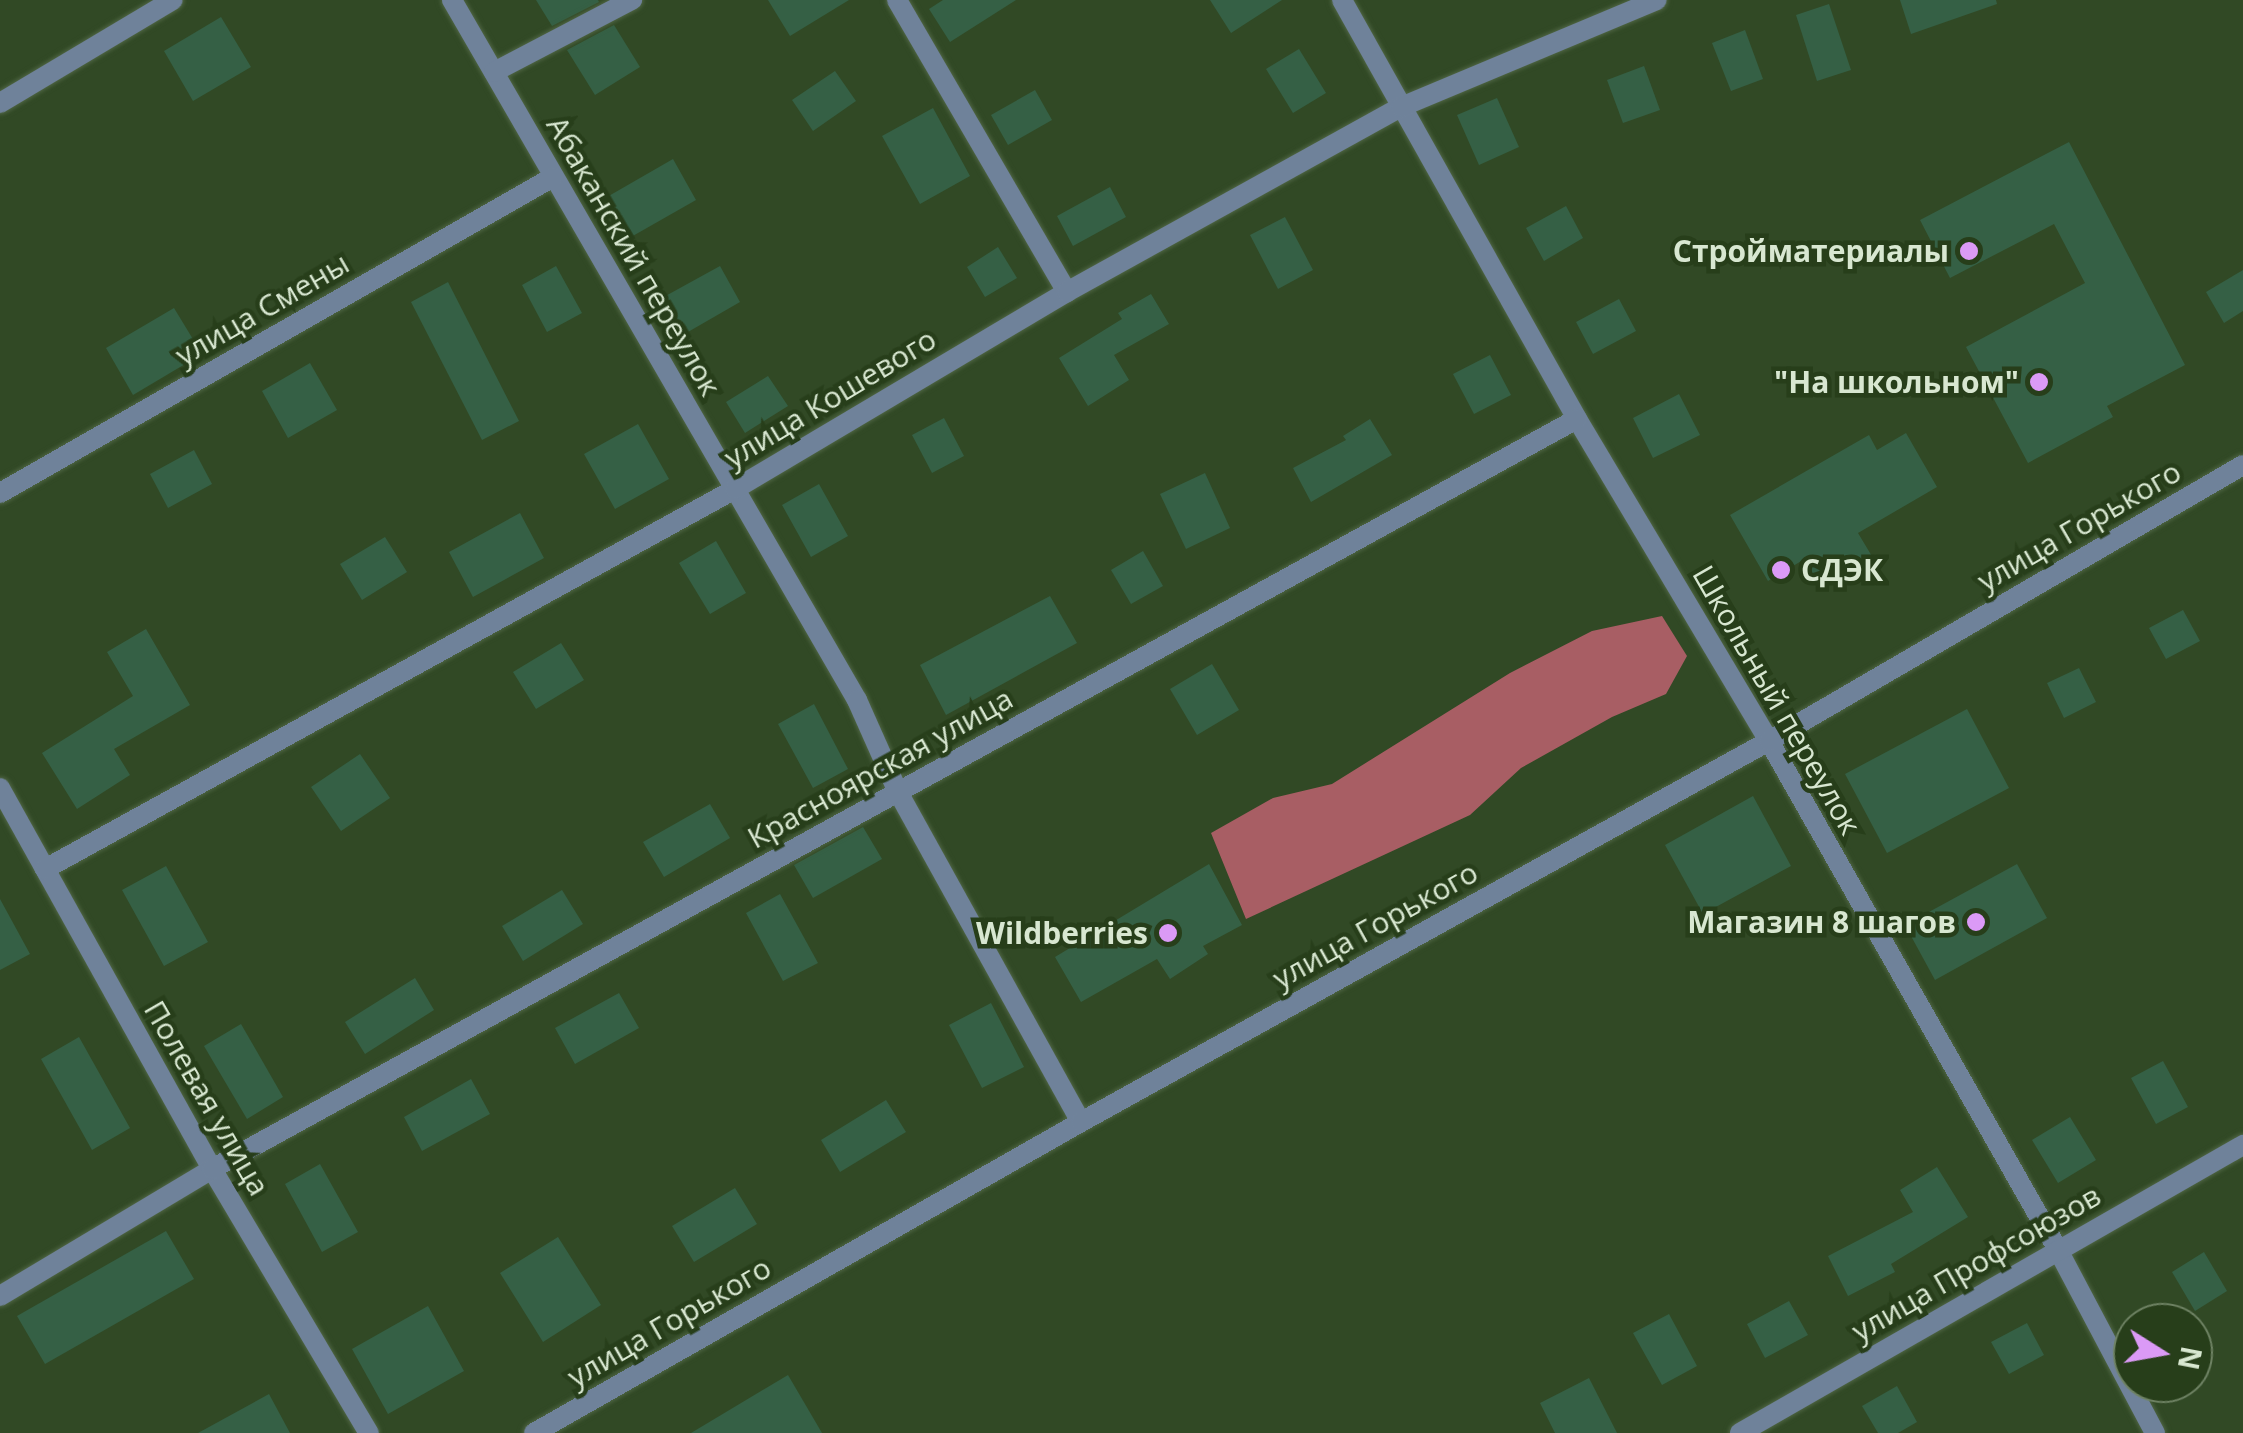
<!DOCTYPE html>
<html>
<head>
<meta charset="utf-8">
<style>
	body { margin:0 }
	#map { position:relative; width:2243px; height:1433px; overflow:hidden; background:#314925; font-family:"Open Sans",sans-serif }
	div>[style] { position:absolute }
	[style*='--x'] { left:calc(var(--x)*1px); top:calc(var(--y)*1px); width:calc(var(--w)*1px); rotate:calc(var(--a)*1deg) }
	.forest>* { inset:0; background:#a85e64 }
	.building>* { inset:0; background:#356045 }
	.roads { filter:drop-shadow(0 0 2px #4f6544) drop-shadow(0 0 2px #4f6544) }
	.minor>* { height:20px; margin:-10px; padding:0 10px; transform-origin:10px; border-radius:10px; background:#6f829a }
	.tertiary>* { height:20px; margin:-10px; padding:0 10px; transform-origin:10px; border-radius:10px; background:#6f829a }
	.dots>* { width:28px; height:28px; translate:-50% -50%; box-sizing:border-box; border:5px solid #273e1a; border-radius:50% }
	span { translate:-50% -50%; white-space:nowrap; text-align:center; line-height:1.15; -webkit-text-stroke:9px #273e1a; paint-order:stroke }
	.poi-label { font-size:30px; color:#d8e7d1; font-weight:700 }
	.right { translate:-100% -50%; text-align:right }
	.left { translate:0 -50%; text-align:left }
	.street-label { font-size:30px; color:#d8e7d1 }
	.north { position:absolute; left:2113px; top:1303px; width:100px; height:100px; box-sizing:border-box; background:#273e1a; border:2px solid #6e8263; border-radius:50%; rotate:101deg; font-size:28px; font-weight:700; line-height:40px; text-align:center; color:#d8e7d1 }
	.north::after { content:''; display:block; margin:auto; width:35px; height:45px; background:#db9af6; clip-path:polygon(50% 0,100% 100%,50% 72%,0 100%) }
</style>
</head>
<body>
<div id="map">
	<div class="forest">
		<div style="clip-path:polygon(1662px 616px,1687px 656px,1666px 694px,1612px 717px,1521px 768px,1470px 815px,1246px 919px,1211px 833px,1273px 798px,1332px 784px,1510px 673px,1592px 631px)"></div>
	</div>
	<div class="building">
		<div style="clip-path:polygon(536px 0,598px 0,599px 2px,552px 26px)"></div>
		<div style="clip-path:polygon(768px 0,849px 0,790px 36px)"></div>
		<div style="clip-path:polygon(943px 0,1016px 0,950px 42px,929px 9px)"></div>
		<div style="clip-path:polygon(1210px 0,1282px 0,1231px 33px)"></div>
		<div style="clip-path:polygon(1900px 0,1996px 0,1997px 4px,1911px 34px)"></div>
		<div style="clip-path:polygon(1829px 4px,1851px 70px,1817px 81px,1796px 15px)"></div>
		<div style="clip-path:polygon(221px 17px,251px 67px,193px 101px,164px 51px)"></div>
		<div style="clip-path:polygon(614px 25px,640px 67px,595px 95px,567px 50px)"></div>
		<div style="clip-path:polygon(1745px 30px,1763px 79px,1731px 91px,1712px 43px)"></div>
		<div style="clip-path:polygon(1299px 49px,1326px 93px,1293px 113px,1266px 69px)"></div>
		<div style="clip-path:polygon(1644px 66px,1660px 110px,1623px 123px,1607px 80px)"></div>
		<div style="clip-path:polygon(835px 71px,856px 101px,813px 131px,792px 100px)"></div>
		<div style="clip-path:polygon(1035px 90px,1052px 120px,1008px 145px,991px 115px)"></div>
		<div style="clip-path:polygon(1497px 98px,1519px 147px,1479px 165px,1457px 115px)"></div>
		<div style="clip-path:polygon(933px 108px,970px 176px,920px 204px,882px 136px)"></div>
		<div style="clip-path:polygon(2069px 142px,2185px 365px,2107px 406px,2113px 417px,2028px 463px,1966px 347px,2085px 283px,2054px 224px,1950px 278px,1920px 220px)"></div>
		<div style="clip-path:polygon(673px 159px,696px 200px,631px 237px,607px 197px)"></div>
		<div style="clip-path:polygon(1110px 187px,1126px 217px,1073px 246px,1057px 216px)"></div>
		<div style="clip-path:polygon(1566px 206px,1583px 238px,1544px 261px,1526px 228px)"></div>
		<div style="clip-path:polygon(1285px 217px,1313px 270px,1278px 289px,1250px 235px)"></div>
		<div style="clip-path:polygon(998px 247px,1017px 278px,985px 297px,967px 267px)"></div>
		<div style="clip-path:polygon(556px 266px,582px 313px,547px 332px,522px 285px)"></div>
		<div style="clip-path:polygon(720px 266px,740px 302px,681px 336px,660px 299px)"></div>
		<div style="clip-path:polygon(2243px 270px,2243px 311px,2224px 323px,2206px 292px)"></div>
		<div style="clip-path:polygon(448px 282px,519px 421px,482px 440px,411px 302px)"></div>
		<div style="clip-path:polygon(1151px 294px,1169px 324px,1114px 355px,1129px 380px,1088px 406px,1059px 358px,1122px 319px,1118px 313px)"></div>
		<div style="clip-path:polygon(1619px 299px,1636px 331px,1593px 354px,1576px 322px)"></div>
		<div style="clip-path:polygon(174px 308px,202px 354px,133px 395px,106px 348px)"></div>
		<div style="clip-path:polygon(1490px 355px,1511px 395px,1474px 414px,1453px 374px)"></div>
		<div style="clip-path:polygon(310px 363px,337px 410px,288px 438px,262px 391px)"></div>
		<div style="clip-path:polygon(768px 376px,788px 406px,745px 433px,726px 402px)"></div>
		<div style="clip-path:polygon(1679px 394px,1700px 435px,1653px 458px,1633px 418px)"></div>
		<div style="clip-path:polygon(944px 418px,964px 456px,932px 473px,912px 435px)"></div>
		<div style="clip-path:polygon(1370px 419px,1392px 455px,1311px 502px,1293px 468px,1346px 440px,1343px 436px)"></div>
		<div style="clip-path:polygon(638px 424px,669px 479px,615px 509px,584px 454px)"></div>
		<div style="clip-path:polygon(1906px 433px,1937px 487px,1858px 533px,1873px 558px,1820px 589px,1803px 560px,1768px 581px,1730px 515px,1869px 435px,1877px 450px)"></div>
		<div style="clip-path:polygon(194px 450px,212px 484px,168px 508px,150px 474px)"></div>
		<div style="clip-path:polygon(1205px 473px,1230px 528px,1186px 549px,1160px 494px)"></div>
		<div style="clip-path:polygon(819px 484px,848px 536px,811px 557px,782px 505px)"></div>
		<div style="clip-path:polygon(520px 513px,544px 558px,473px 597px,449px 552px)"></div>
		<div style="clip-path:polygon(385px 537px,407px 572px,362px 600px,340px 564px)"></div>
		<div style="clip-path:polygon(716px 541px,746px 593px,710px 614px,679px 563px)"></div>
		<div style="clip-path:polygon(1143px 551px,1163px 586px,1131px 604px,1111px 570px)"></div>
		<div style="clip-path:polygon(1050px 596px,1077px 643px,946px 715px,920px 665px)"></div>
		<div style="clip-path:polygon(2183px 610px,2200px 641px,2166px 659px,2149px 628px)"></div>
		<div style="clip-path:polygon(146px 629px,190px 705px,114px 749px,130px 775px,77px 809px,42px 753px,133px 696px,107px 652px)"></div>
		<div style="clip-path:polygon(561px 643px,584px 680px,536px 709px,513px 672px)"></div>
		<div style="clip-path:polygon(1212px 664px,1239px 710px,1197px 735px,1170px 689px)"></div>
		<div style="clip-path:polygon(2079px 668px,2096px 702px,2064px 718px,2047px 683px)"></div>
		<div style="clip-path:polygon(814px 704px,848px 769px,813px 788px,778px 724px)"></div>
		<div style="clip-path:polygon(1967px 709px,2009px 788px,1887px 853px,1845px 774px)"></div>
		<div style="clip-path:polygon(360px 754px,390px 798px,341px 831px,311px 787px)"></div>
		<div style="clip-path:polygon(1753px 796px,1791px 866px,1703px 914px,1665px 845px)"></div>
		<div style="clip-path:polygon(710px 804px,730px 838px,664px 877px,643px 842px)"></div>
		<div style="clip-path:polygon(863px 827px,882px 859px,813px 898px,794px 865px)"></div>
		<div style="clip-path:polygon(1209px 864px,1242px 925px,1203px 946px,1208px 954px,1170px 979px,1157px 959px,1081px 1002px,1055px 957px)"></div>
		<div style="clip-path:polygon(2017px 864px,2047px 918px,1935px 980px,1905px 925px)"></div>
		<div style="clip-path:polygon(166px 866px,208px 942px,164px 966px,122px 890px)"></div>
		<div style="clip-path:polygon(562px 890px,583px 924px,523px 961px,502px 926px)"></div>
		<div style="clip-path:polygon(780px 894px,818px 963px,783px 981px,746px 913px)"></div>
		<div style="clip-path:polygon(0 899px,30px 954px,0 970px)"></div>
		<div style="clip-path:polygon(415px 978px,434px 1010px,365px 1054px,345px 1022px)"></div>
		<div style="clip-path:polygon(619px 993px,639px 1028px,575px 1064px,555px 1028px)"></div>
		<div style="clip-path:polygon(991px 1003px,1024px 1067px,982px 1088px,949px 1025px)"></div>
		<div style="clip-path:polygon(241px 1024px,283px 1097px,247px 1119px,204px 1046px)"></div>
		<div style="clip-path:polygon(79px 1037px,130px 1128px,92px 1150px,41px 1059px)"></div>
		<div style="clip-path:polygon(2163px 1061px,2188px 1107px,2156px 1124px,2131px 1078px)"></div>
		<div style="clip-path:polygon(471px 1079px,490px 1114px,422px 1151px,404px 1117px)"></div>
		<div style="clip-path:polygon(886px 1100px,906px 1132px,840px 1172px,821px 1140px)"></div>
		<div style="clip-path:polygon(2070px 1117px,2096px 1160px,2058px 1183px,2032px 1140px)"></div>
		<div style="clip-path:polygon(320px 1164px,358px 1232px,322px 1252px,285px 1184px)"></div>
		<div style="clip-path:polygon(1937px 1167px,1968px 1217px,1891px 1264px,1895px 1272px,1848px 1296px,1828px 1256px,1913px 1212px,1900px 1190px)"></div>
		<div style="clip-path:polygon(735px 1188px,757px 1224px,694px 1262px,672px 1226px)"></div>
		<div style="clip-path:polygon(166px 1231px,194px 1279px,45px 1364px,17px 1316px)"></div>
		<div style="clip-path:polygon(558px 1237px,601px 1305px,543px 1342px,500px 1273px)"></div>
		<div style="clip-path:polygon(2204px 1252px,2227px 1291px,2195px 1311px,2172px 1272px)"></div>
		<div style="clip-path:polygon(1789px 1301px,1808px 1335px,1765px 1358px,1747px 1324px)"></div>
		<div style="clip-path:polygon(428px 1306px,464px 1371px,388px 1414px,352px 1349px)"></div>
		<div style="clip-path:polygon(1669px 1314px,1697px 1366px,1662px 1385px,1633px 1333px)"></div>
		<div style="clip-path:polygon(2027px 1323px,2044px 1355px,2009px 1374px,1991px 1342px)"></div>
		<div style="clip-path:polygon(788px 1375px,822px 1433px,691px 1433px)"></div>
		<div style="clip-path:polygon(1589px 1378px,1617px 1433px,1555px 1433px,1540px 1403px)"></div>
		<div style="clip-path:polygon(1897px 1386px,1917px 1422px,1898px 1433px,1878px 1433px,1862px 1406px)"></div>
		<div style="clip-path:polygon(269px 1394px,290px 1433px,198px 1433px)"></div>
	</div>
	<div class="roads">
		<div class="minor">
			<div style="--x:452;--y:0;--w:809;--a:59.95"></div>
			<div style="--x:857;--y:700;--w:101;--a:66"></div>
			<div style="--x:898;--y:792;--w:377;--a:61"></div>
			<div style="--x:897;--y:0;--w:338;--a:59.8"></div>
			<div style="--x:1342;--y:0;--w:480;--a:60.7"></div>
			<div style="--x:1577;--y:419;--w:375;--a:59.2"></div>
			<div style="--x:1769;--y:741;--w:585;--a:60.41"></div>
			<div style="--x:2058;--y:1250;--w:207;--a:62.1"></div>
			<div style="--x:494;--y:72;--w:156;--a:-27.6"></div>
			<div style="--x:0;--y:103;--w:201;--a:-30.8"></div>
			<div style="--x:0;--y:493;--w:637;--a:-29.74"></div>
			<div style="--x:0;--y:788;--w:436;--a:60.9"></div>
			<div style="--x:212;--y:1169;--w:307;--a:59.3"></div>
			<div style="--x:45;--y:869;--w:788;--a:-28.84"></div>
			<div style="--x:735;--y:489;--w:386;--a:-30.7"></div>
			<div style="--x:1067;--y:292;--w:382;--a:-29"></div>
			<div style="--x:1401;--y:107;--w:277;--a:-22.7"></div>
			<div style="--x:0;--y:1296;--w:247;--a:-30.9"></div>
			<div style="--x:212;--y:1169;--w:1557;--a:-28.79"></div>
			<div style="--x:1740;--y:1433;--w:580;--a:-29.79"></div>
		</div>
		<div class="tertiary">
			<div style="--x:534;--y:1433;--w:629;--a:-29.62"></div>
			<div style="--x:1081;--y:1122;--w:786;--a:-28.98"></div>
			<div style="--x:1769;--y:741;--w:548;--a:-30.21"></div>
		</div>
	</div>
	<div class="dots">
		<div style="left:1969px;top:251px;background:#db9af6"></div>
		<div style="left:2039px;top:382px;background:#db9af6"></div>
		<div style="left:1781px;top:570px;background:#db9af6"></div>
		<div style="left:1976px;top:922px;background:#db9af6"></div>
		<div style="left:1168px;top:933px;background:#db9af6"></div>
	</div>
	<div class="poi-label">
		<span class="right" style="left:1949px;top:251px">Стройматериалы</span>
		<span class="right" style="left:2019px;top:382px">"На школьном"</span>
		<span class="left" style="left:1801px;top:570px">СДЭК</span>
		<span class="right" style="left:1956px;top:922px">Магазин 8 шагов</span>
		<span class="right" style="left:1148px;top:933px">Wildberries</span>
	</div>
	<div class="street-label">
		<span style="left:634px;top:256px;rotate:60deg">Абаканский переулок</span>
		<span style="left:262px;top:309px;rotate:-30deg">улица Смены</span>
		<span style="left:830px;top:398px;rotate:-31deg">улица Кошевого</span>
		<span style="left:2079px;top:526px;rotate:-30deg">улица Горького</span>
		<span style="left:1777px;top:700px;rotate:60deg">Школьный переулок</span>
		<span style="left:880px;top:768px;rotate:-29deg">Красноярская улица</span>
		<span style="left:1375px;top:925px;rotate:-29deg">улица Горького</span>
		<span style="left:207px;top:1098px;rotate:60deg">Полевая улица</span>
		<span style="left:1976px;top:1263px;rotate:-30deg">улица Профсоюзов</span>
		<span style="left:669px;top:1322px;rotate:-30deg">улица Горького</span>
	</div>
	<div class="north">N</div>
</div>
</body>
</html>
